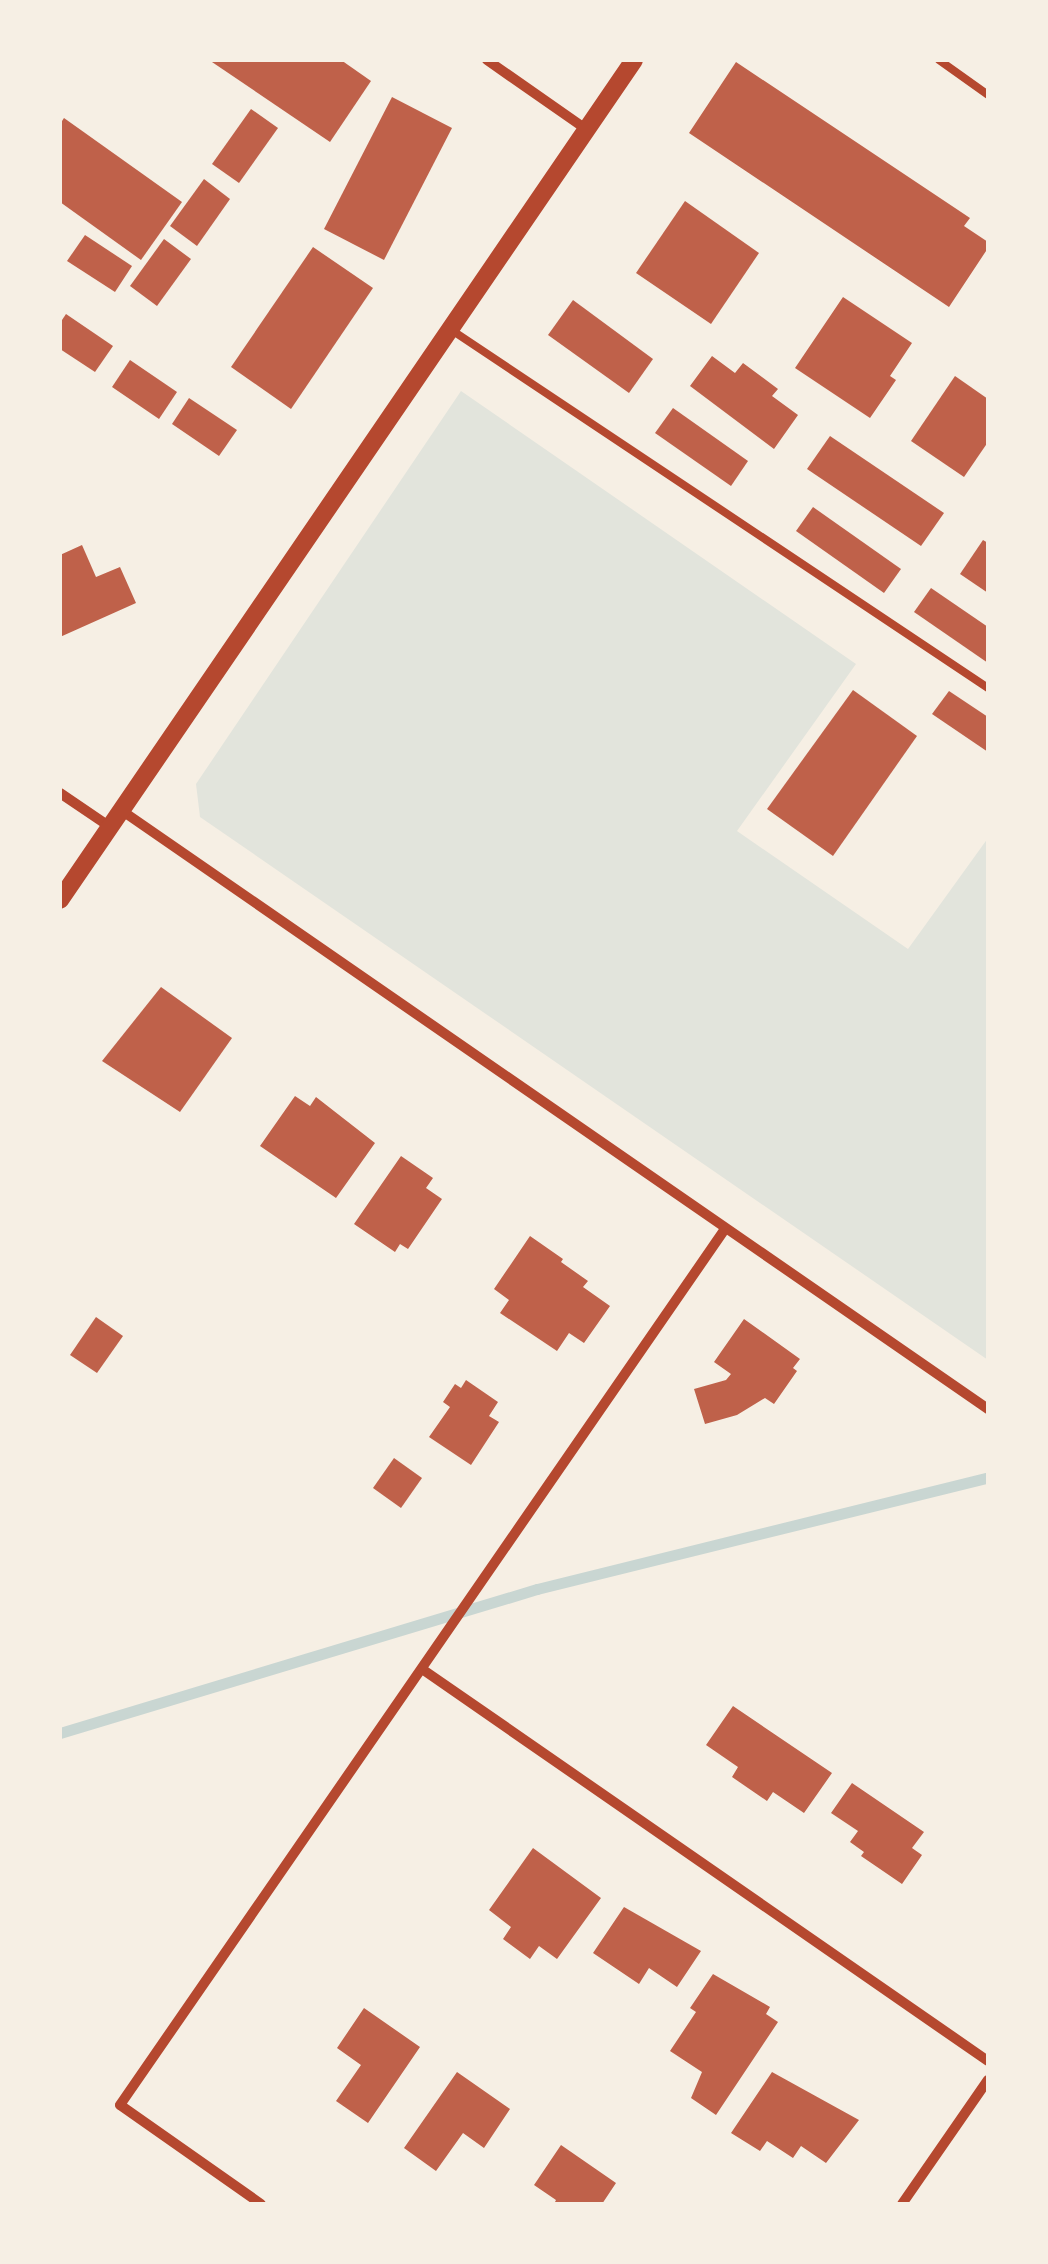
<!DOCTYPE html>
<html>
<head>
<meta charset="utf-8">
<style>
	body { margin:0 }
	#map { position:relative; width:1048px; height:2264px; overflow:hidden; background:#f6efe4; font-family:"Roboto Condensed",sans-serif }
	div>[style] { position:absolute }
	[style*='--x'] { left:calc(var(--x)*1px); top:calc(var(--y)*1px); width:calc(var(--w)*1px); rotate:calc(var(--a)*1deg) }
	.green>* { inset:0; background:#e2e4dc }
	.stream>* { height:11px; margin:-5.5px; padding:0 5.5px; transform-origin:5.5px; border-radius:5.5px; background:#c9d6d2 }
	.building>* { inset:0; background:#bf614a }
	.service>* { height:8px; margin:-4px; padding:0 4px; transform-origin:4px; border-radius:4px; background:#b5482f }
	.minor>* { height:10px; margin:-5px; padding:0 5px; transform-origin:5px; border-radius:5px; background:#b5482f }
	.tertiary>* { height:18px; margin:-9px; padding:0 9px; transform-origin:9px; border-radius:9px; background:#b5482f }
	span { translate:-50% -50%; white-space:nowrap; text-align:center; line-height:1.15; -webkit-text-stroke:8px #f6efe4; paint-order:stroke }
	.frame { position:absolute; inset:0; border:62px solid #f6efe4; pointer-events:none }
</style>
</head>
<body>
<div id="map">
	<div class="green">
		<div style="clip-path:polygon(461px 391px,856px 664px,737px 831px,908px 949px,988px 838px,988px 1360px,200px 817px,196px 784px)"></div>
	</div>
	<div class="stream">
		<div style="--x:60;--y:1733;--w:498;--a:-16.8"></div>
		<div style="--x:537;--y:1589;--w:465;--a:-13.9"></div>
	</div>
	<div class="building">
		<div style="clip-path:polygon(209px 60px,341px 60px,371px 81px,330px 142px)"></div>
		<div style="clip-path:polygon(736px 62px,970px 218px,964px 226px,988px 242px,988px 248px,949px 307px,689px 133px)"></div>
		<div style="clip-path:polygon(392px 97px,452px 128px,384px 260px,324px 229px)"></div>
		<div style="clip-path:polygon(251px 109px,278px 128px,239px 183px,212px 164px)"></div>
		<div style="clip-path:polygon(64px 118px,182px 202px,141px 260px,60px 202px,60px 124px)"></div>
		<div style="clip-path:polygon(204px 179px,230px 199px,197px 246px,170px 226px)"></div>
		<div style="clip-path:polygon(685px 201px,759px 253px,711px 324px,636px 273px)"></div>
		<div style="clip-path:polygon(85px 235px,132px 266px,115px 292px,67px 261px)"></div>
		<div style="clip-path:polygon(164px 239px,191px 259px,157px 306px,130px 286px)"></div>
		<div style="clip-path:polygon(313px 247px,373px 288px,291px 409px,231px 367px)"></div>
		<div style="clip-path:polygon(843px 297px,912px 343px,890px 376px,896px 380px,870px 418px,795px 368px)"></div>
		<div style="clip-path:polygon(573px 300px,653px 359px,629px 393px,548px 335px)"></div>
		<div style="clip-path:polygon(66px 314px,113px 346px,95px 372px,60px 349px,60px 323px)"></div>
		<div style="clip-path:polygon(712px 356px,735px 373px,743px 363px,778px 389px,772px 396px,798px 415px,774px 449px,690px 386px)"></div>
		<div style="clip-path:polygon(130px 360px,177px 392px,159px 419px,112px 387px)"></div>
		<div style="clip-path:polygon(955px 376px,988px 399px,988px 442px,964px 477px,911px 441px)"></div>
		<div style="clip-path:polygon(189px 398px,237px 430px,219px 456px,172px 424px)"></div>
		<div style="clip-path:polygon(673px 408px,748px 461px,731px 486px,655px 433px)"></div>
		<div style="clip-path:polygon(830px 436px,944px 513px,921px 546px,807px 469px)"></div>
		<div style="clip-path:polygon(813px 507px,901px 569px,884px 593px,796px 531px)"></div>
		<div style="clip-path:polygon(983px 540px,988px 543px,988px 593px,960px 574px)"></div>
		<div style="clip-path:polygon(82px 545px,96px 577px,120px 567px,136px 603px,60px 637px,60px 555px)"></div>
		<div style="clip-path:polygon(931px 588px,988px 627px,988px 663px,914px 612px)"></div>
		<div style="clip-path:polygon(853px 690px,917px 736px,833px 856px,767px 809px)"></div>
		<div style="clip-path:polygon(949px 691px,988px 717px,988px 752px,932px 714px)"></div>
		<div style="clip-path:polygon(161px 987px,232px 1038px,180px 1112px,102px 1061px)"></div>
		<div style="clip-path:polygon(295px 1096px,310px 1106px,316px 1097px,375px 1143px,336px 1198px,260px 1146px)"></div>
		<div style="clip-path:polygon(401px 1156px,433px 1178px,426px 1188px,442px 1199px,408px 1249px,400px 1244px,395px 1252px,354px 1224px)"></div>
		<div style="clip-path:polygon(530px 1236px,563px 1259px,561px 1262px,588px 1281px,583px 1287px,610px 1306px,584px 1343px,569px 1333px,557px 1351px,500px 1313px,509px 1300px,494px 1289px)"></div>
		<div style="clip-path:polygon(96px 1317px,123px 1336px,97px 1373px,70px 1355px)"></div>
		<div style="clip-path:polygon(744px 1319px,800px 1359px,793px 1368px,797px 1371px,774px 1404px,765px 1398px,737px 1415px,705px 1424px,694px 1389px,726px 1380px,731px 1374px,714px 1362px)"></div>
		<div style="clip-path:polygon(466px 1380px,498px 1402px,489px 1416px,499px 1422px,471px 1465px,429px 1437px,450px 1407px,443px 1402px,455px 1384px,461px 1388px)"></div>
		<div style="clip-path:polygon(394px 1458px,422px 1478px,401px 1508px,373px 1488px)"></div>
		<div style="clip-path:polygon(733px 1706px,832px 1773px,804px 1813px,773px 1792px,767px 1801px,732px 1777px,738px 1767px,706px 1745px)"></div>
		<div style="clip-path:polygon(852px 1783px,924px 1832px,912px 1848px,922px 1855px,902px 1884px,861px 1856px,864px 1852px,850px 1842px,858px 1831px,831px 1813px)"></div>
		<div style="clip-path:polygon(533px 1848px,601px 1898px,557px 1959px,539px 1946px,530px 1959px,503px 1939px,511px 1927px,489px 1910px)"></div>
		<div style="clip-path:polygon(624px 1907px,701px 1951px,677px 1987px,649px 1968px,639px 1984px,593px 1953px)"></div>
		<div style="clip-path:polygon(713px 1974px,770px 2007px,766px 2014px,778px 2022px,716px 2115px,691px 2098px,702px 2072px,670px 2051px,696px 2012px,690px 2008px)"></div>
		<div style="clip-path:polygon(364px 2008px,420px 2047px,368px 2123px,336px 2101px,361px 2065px,337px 2048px)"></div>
		<div style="clip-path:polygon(457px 2072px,510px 2109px,484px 2148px,463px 2133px,436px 2171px,404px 2148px)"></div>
		<div style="clip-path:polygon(772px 2072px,859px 2120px,826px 2163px,801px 2146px,793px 2158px,767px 2141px,760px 2151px,731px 2133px)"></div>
		<div style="clip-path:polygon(561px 2145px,616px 2183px,602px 2204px,554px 2204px,556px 2200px,534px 2185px)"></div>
	</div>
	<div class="service">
		<div style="--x:939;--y:60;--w:60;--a:35.5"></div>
		<div style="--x:450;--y:329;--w:647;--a:33.71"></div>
	</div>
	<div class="minor">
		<div style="--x:487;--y:60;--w:121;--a:34.9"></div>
		<div style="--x:60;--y:793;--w:60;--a:34.2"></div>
		<div style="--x:121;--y:810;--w:1054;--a:34.64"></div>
		<div style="--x:422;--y:1669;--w:688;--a:34.71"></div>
		<div style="--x:261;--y:2204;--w:172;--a:-144.9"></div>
		<div style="--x:120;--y:2105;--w:1065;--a:-55.37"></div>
		<div style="--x:902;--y:2204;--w:151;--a:-55.3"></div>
	</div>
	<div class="tertiary">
		<div style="--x:60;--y:900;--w:1017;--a:-55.65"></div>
	</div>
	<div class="frame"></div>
</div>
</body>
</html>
